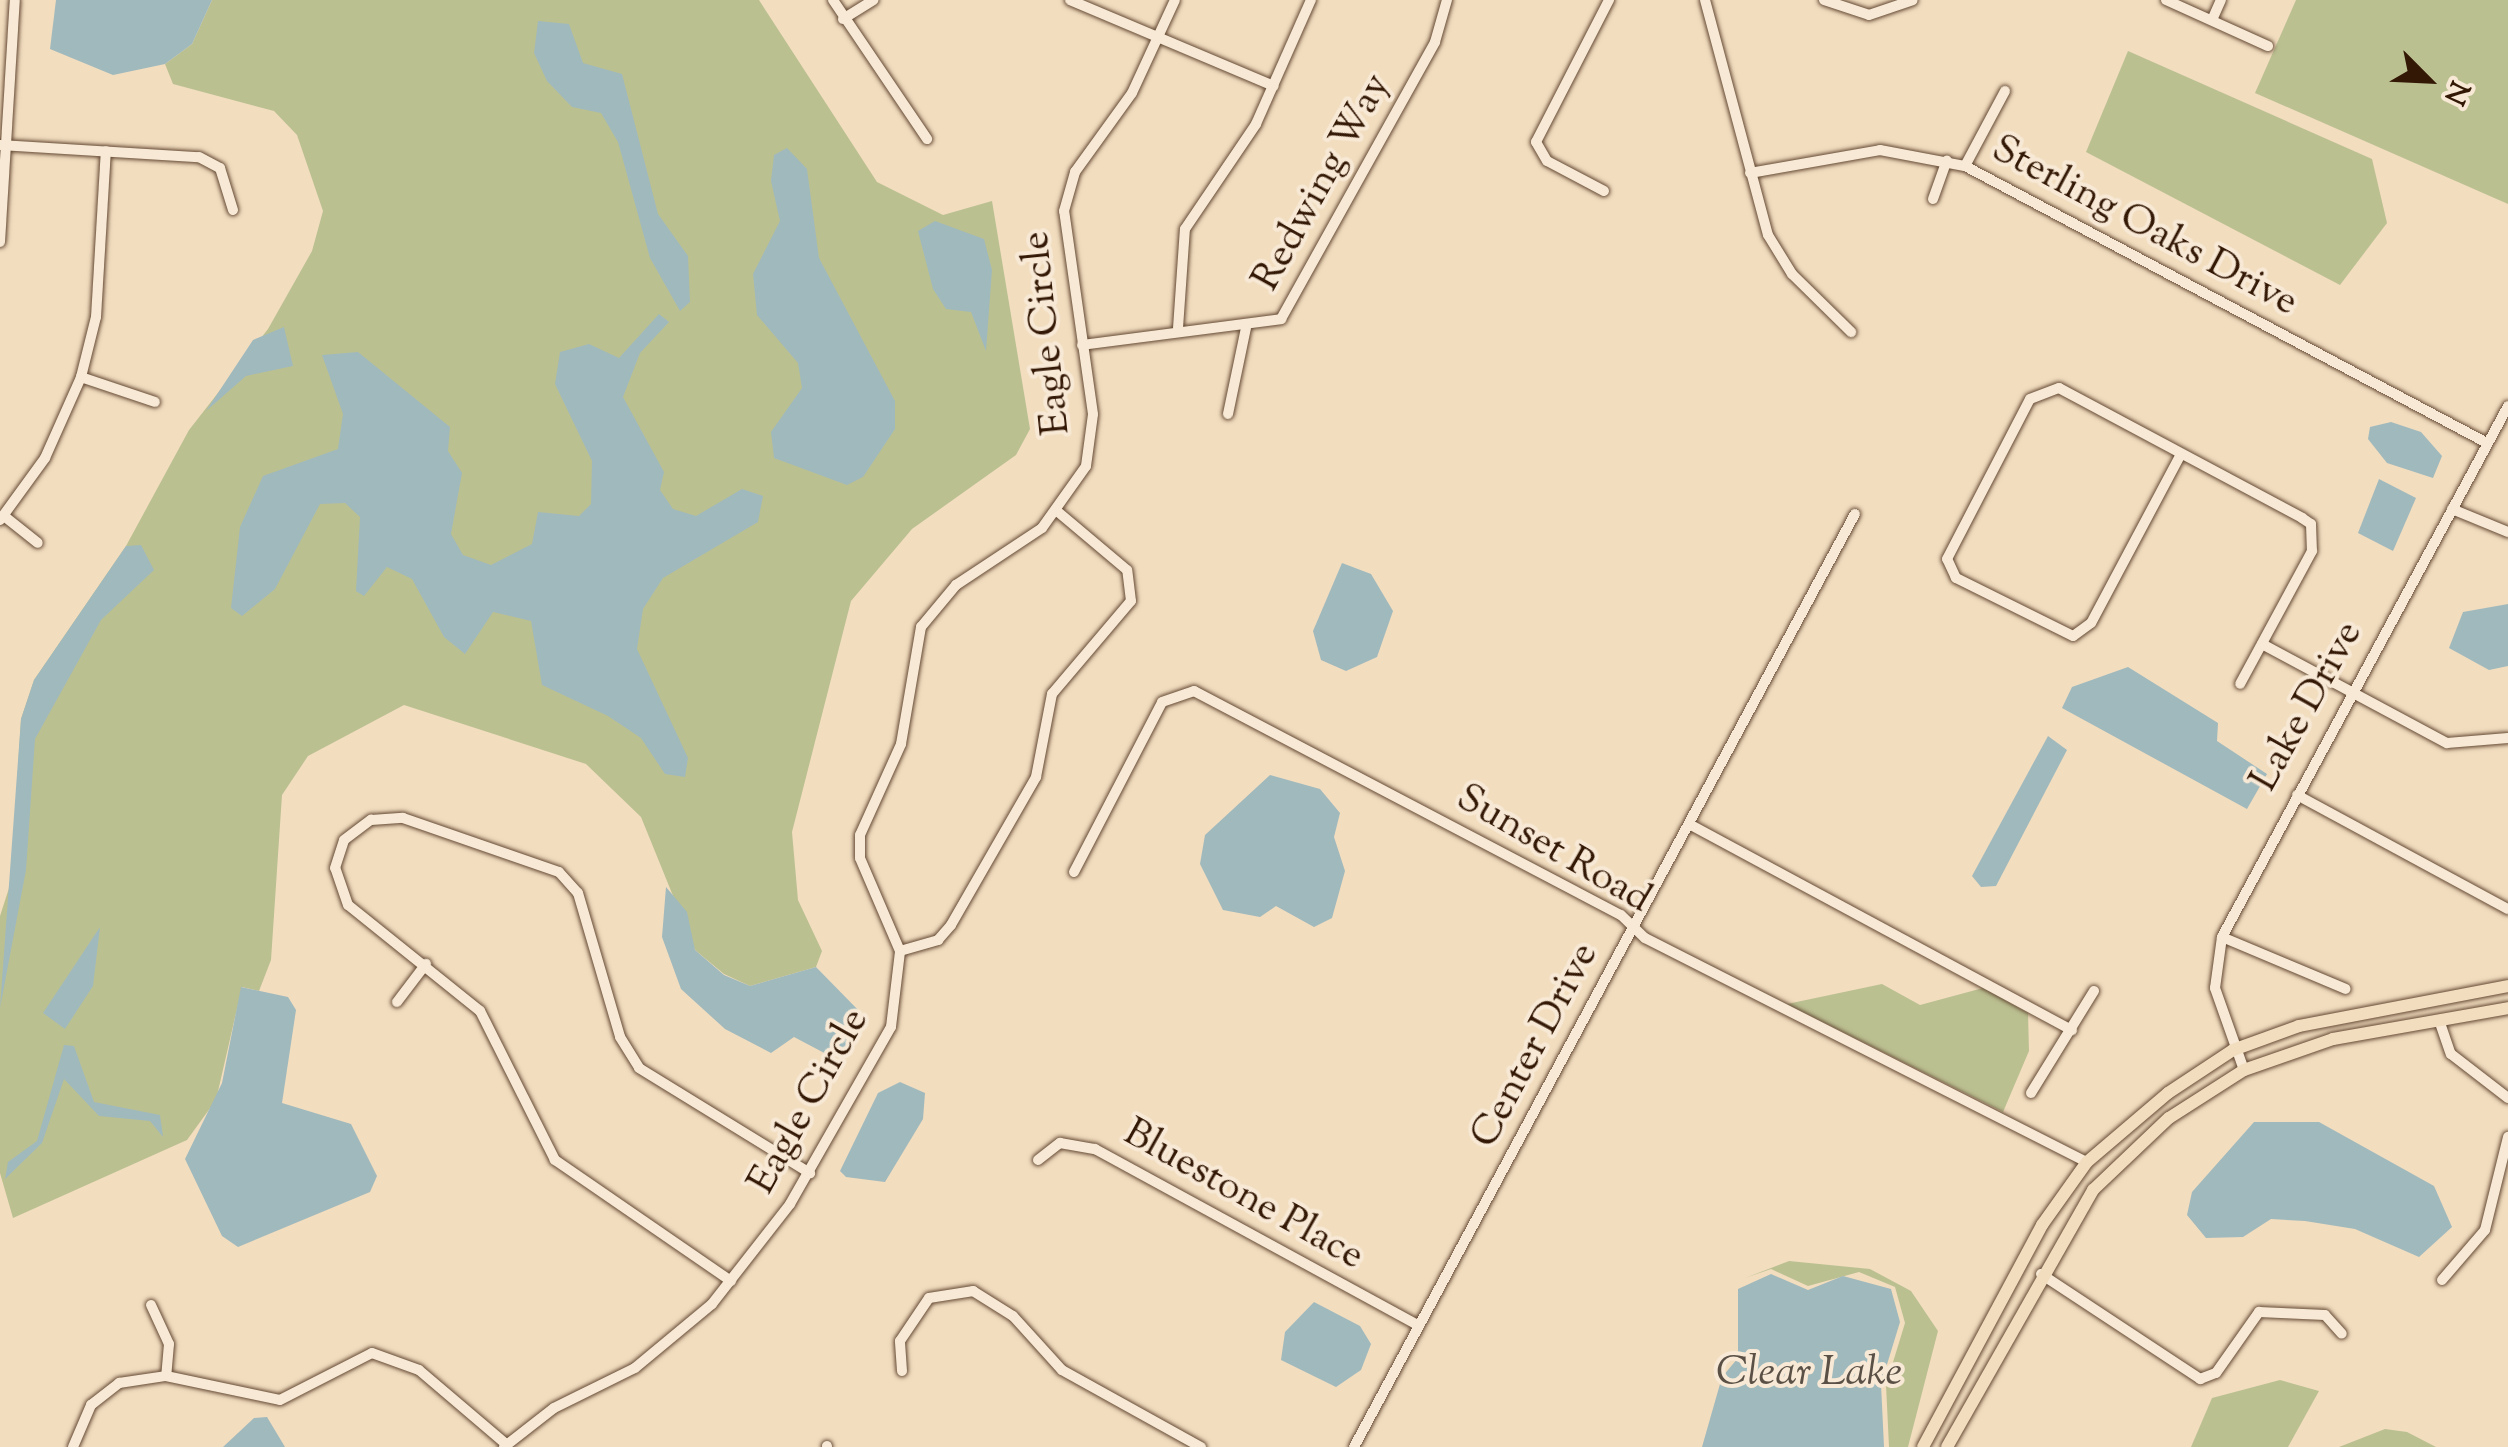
<!DOCTYPE html>
<html>
<head>
<meta charset="utf-8">
<style>
	body { margin:0 }
	#map { position:relative; width:2508px; height:1447px; overflow:hidden; background:#f2ddbf; font-family:"Sorts Mill Goudy",serif }
	div>[style] { position:absolute }
	[style*='--x'] { left:calc(var(--x)*1px); top:calc(var(--y)*1px); width:calc(var(--w)*1px); rotate:calc(var(--a)*1deg) }
	.green>* { inset:0; background:#bbc091 }
	.water>* { inset:0; background:#a0b9bd }
	.roads { filter:drop-shadow(0 0 2px #644934) drop-shadow(0 0 2px #644934) }
	.minor>* { height:10px; margin:-5px; padding:0 5px; transform-origin:5px; border-radius:5px; background:#f7e9d5 }
	.major>* { height:12px; margin:-6px; padding:0 6px; transform-origin:6px; border-radius:6px; background:#f2ddbf }
	span { translate:-50% -50%; white-space:nowrap; text-align:center; line-height:1.15; -webkit-text-stroke:8px #f7e9d5; paint-order:stroke }
	.street-label { font-size:40px; color:#341806 }
	.water-label { font-size:42px; color:#5a5046; font-style:italic }
	.north { position:absolute; left:2378px; top:30px; width:100px; height:100px; -webkit-text-stroke:8px #f7e9d5; paint-order:stroke; rotate:114deg; font-size:28px; font-weight:700; line-height:40px; text-align:center; color:#341806 }
	.north::after { content:''; display:block; margin:auto; width:35px; height:45px; background:#341806; clip-path:polygon(50% 0,100% 100%,50% 72%,0 100%) }
</style>
</head>
<body>
<div id="map">
	<div class="green">
		<div style="clip-path:polygon(212px 0,759px 0,877px 182px,943px 215px,992px 201px,1030px 429px,1016px 455px,912px 529px,851px 601px,792px 832px,798px 900px,822px 951px,816px 967px,750px 986px,724px 974px,695px 950px,641px 817px,586px 764px,404px 705px,308px 756px,282px 795px,271px 960px,259px 991px,242px 987px,216px 1100px,187px 1140px,13px 1218px,0 1173px,0 916px,11px 882px,21px 719px,34px 680px,126px 546px,189px 430px,268px 329px,312px 251px,323px 211px,297px 135px,274px 111px,173px 84px,165px 64px,192px 44px)"></div>
		<div style="clip-path:polygon(2296px 0,2508px 0,2508px 204px,2255px 93px)"></div>
		<div style="clip-path:polygon(2128px 51px,2372px 159px,2387px 223px,2340px 285px,2086px 152px)"></div>
		<div style="clip-path:polygon(1882px 984px,1920px 1005px,1983px 988px,2028px 1013px,2029px 1051px,2003px 1112px,1787px 1004px)"></div>
		<div style="clip-path:polygon(1789px 1261px,1870px 1269px,1911px 1291px,1938px 1331px,1908px 1447px,1889px 1447px,1886px 1385px,1905px 1323px,1895px 1287px,1859px 1272px,1808px 1286px,1771px 1269px,1745px 1278px)"></div>
		<div style="clip-path:polygon(2280px 1380px,2319px 1391px,2288px 1447px,2191px 1447px,2212px 1398px)"></div>
		<div style="clip-path:polygon(2385px 1429px,2407px 1432px,2436px 1447px,2339px 1447px)"></div>
	</div>
	<div class="water">
		<div style="clip-path:polygon(56px 0,212px 0,192px 44px,165px 64px,113px 75px,50px 49px)"></div>
		<div style="clip-path:polygon(538px 21px,569px 24px,583px 63px,622px 74px,658px 214px,688px 256px,690px 302px,680px 311px,650px 258px,618px 142px,601px 113px,572px 107px,547px 81px,534px 53px)"></div>
		<div style="clip-path:polygon(787px 148px,807px 169px,819px 258px,895px 401px,895px 429px,863px 477px,847px 485px,774px 458px,771px 432px,802px 388px,798px 363px,757px 315px,753px 274px,780px 221px,771px 181px,774px 155px)"></div>
		<div style="clip-path:polygon(935px 221px,984px 239px,992px 270px,986px 351px,971px 312px,946px 309px,933px 289px,918px 231px)"></div>
		<div style="clip-path:polygon(659px 314px,669px 322px,640px 353px,623px 397px,664px 472px,660px 490px,673px 509px,696px 516px,742px 489px,763px 496px,758px 522px,663px 578px,643px 609px,637px 649px,688px 758px,685px 777px,665px 774px,641px 738px,608px 716px,542px 685px,531px 621px,493px 612px,465px 654px,444px 637px,412px 579px,387px 567px,364px 596px,356px 591px,360px 517px,345px 503px,320px 504px,275px 589px,242px 616px,231px 608px,240px 527px,263px 476px,338px 449px,343px 414px,322px 355px,358px 352px,450px 427px,448px 451px,462px 473px,451px 534px,463px 555px,491px 565px,532px 544px,538px 512px,579px 516px,591px 504px,592px 461px,555px 384px,560px 352px,589px 344px,619px 358px)"></div>
		<div style="clip-path:polygon(284px 327px,293px 366px,246px 376px,206px 411px,253px 340px)"></div>
		<div style="clip-path:polygon(2391px 422px,2421px 432px,2442px 456px,2433px 478px,2387px 463px,2368px 439px,2370px 427px)"></div>
		<div style="clip-path:polygon(2379px 479px,2416px 498px,2393px 551px,2358px 533px)"></div>
		<div style="clip-path:polygon(141px 545px,154px 570px,101px 620px,35px 739px,26px 870px,0 1008px,21px 719px,34px 680px,126px 546px)"></div>
		<div style="clip-path:polygon(1342px 563px,1371px 574px,1393px 611px,1377px 657px,1346px 671px,1321px 660px,1313px 631px)"></div>
		<div style="clip-path:polygon(2508px 604px,2508px 666px,2489px 670px,2449px 648px,2463px 612px)"></div>
		<div style="clip-path:polygon(2128px 667px,2218px 723px,2217px 741px,2267px 774px,2247px 809px,2062px 708px,2072px 687px)"></div>
		<div style="clip-path:polygon(2048px 736px,2067px 750px,1996px 886px,1981px 887px,1972px 876px)"></div>
		<div style="clip-path:polygon(1270px 775px,1320px 789px,1340px 813px,1334px 837px,1345px 871px,1332px 918px,1314px 927px,1276px 906px,1260px 917px,1223px 910px,1200px 864px,1205px 835px)"></div>
		<div style="clip-path:polygon(666px 887px,687px 912px,695px 950px,724px 975px,750px 986px,816px 967px,862px 1014px,852px 1044px,830px 1056px,794px 1037px,771px 1053px,725px 1029px,681px 989px,662px 937px)"></div>
		<div style="clip-path:polygon(100px 927px,93px 986px,65px 1029px,43px 1013px)"></div>
		<div style="clip-path:polygon(241px 987px,288px 997px,296px 1010px,282px 1103px,351px 1124px,377px 1176px,370px 1192px,238px 1247px,222px 1236px,185px 1159px,222px 1083px)"></div>
		<div style="clip-path:polygon(64px 1045px,74px 1046px,94px 1102px,160px 1115px,163px 1137px,150px 1121px,99px 1116px,64px 1079px,42px 1143px,5px 1179px,8px 1162px,37px 1141px)"></div>
		<div style="clip-path:polygon(900px 1082px,925px 1093px,923px 1119px,885px 1182px,846px 1177px,840px 1171px,878px 1093px)"></div>
		<div style="clip-path:polygon(2254px 1122px,2319px 1122px,2434px 1186px,2452px 1227px,2419px 1257px,2355px 1229px,2305px 1221px,2271px 1219px,2243px 1237px,2206px 1238px,2187px 1215px,2192px 1192px)"></div>
		<div style="clip-path:polygon(1771px 1274px,1808px 1290px,1843px 1276px,1891px 1289px,1900px 1322px,1881px 1384px,1884px 1447px,1702px 1447px,1722px 1377px,1738px 1358px,1738px 1289px)"></div>
		<div style="clip-path:polygon(1314px 1302px,1360px 1326px,1371px 1344px,1361px 1370px,1336px 1387px,1281px 1360px,1285px 1332px)"></div>
		<div style="clip-path:polygon(267px 1417px,285px 1447px,223px 1447px,254px 1418px)"></div>
	</div>
	<div class="roads">
		<div class="minor">
			<div style="--x:833;--y:0;--w:168;--a:55.9"></div>
			<div style="--x:1070;--y:0;--w:221;--a:22.9"></div>
			<div style="--x:1705;--y:0;--w:243;--a:75"></div>
			<div style="--x:1768;--y:235;--w:46;--a:58.4"></div>
			<div style="--x:1792;--y:274;--w:83;--a:44.5"></div>
			<div style="--x:1824;--y:0;--w:47;--a:18.4"></div>
			<div style="--x:1869;--y:15;--w:46;--a:-18.8"></div>
			<div style="--x:2166;--y:0;--w:112;--a:24.3"></div>
			<div style="--x:843;--y:19;--w:36;--a:-32"></div>
			<div style="--x:2212;--y:20;--w:22;--a:-66"></div>
			<div style="--x:0;--y:145;--w:199;--a:3.5"></div>
			<div style="--x:199;--y:157;--w:24;--a:28"></div>
			<div style="--x:220;--y:168;--w:44;--a:72.8"></div>
			<div style="--x:1965;--y:166;--w:85;--a:-61.9"></div>
			<div style="--x:1750;--y:173;--w:132;--a:-10"></div>
			<div style="--x:1880;--y:150;--w:86;--a:10.7"></div>
			<div style="--x:1965;--y:166;--w:591;--a:27.95"></div>
			<div style="--x:1604;--y:191;--w:64;--a:-152.2"></div>
			<div style="--x:1547;--y:161;--w:22;--a:-120"></div>
			<div style="--x:1536;--y:142;--w:160;--a:-62.8"></div>
			<div style="--x:1933;--y:199;--w:41;--a:-70.3"></div>
			<div style="--x:0;--y:242;--w:242;--a:-86.5"></div>
			<div style="--x:1178;--y:328;--w:99;--a:-86"></div>
			<div style="--x:1185;--y:229;--w:127;--a:-55.9"></div>
			<div style="--x:1256;--y:124;--w:136;--a:-66.1"></div>
			<div style="--x:1082;--y:345;--w:201;--a:-7.4"></div>
			<div style="--x:1281;--y:319;--w:317;--a:-60.9"></div>
			<div style="--x:1435;--y:42;--w:44;--a:-74.1"></div>
			<div style="--x:81;--y:377;--w:78;--a:18.7"></div>
			<div style="--x:1228;--y:414;--w:88;--a:-78.2"></div>
			<div style="--x:2181;--y:454;--w:191;--a:118"></div>
			<div style="--x:2091;--y:623;--w:22;--a:144"></div>
			<div style="--x:2073;--y:636;--w:131;--a:-153.6"></div>
			<div style="--x:1956;--y:578;--w:21;--a:-115"></div>
			<div style="--x:1947;--y:559;--w:180;--a:-62.6"></div>
			<div style="--x:2030;--y:399;--w:31;--a:-21"></div>
			<div style="--x:2059;--y:388;--w:276;--a:28.1"></div>
			<div style="--x:2302;--y:518;--w:11;--a:34"></div>
			<div style="--x:2311;--y:524;--w:27;--a:88"></div>
			<div style="--x:2312;--y:551;--w:151;--a:118.4"></div>
			<div style="--x:2452;--y:509;--w:61;--a:22.3"></div>
			<div style="--x:4;--y:516;--w:43;--a:38.5"></div>
			<div style="--x:0;--y:520;--w:77;--a:-54"></div>
			<div style="--x:45;--y:458;--w:89;--a:-66"></div>
			<div style="--x:81;--y:377;--w:62;--a:-76"></div>
			<div style="--x:96;--y:317;--w:166;--a:-86.6"></div>
			<div style="--x:2262;--y:644;--w:210;--a:28.2"></div>
			<div style="--x:2447;--y:743;--w:61;--a:-4.7"></div>
			<div style="--x:2297;--y:795;--w:240;--a:28.4"></div>
			<div style="--x:1689;--y:824;--w:435;--a:28.3"></div>
			<div style="--x:1074;--y:872;--w:191;--a:-62.6"></div>
			<div style="--x:1162;--y:702;--w:34;--a:-19"></div>
			<div style="--x:1194;--y:691;--w:482;--a:27.7"></div>
			<div style="--x:1621;--y:915;--w:33;--a:44"></div>
			<div style="--x:1645;--y:938;--w:496;--a:26.9"></div>
			<div style="--x:2222;--y:937;--w:134;--a:22.8"></div>
			<div style="--x:900;--y:951;--w:40;--a:-16"></div>
			<div style="--x:938;--y:940;--w:20;--a:-49"></div>
			<div style="--x:951;--y:925;--w:171;--a:-60.1"></div>
			<div style="--x:1036;--y:777;--w:85;--a:-79.1"></div>
			<div style="--x:1052;--y:694;--w:122;--a:-49.7"></div>
			<div style="--x:1131;--y:601;--w:31;--a:-97"></div>
			<div style="--x:1127;--y:570;--w:92;--a:-139.9"></div>
			<div style="--x:397;--y:1002;--w:48;--a:-52.7"></div>
			<div style="--x:2439;--y:1020;--w:36;--a:71"></div>
			<div style="--x:2451;--y:1054;--w:72;--a:37.7"></div>
			<div style="--x:2244;--y:1070;--w:87;--a:-109.5"></div>
			<div style="--x:2215;--y:988;--w:51;--a:-82.2"></div>
			<div style="--x:2222;--y:937;--w:603;--a:-61.69"></div>
			<div style="--x:2031;--y:1093;--w:120;--a:-58.3"></div>
			<div style="--x:1038;--y:1160;--w:28;--a:-38"></div>
			<div style="--x:1060;--y:1143;--w:36;--a:10"></div>
			<div style="--x:1095;--y:1149;--w:369;--a:28.6"></div>
			<div style="--x:2041;--y:1274;--w:191;--a:33.4"></div>
			<div style="--x:2200;--y:1379;--w:17;--a:-21"></div>
			<div style="--x:2216;--y:1373;--w:75;--a:-54.8"></div>
			<div style="--x:2259;--y:1312;--w:66;--a:2.6"></div>
			<div style="--x:2325;--y:1315;--w:25;--a:48"></div>
			<div style="--x:2442;--y:1280;--w:66;--a:-49.3"></div>
			<div style="--x:2485;--y:1230;--w:96;--a:-76.1"></div>
			<div style="--x:731;--y:1281;--w:214;--a:-145.5"></div>
			<div style="--x:555;--y:1160;--w:167;--a:-116.7"></div>
			<div style="--x:480;--y:1011;--w:169;--a:-141.2"></div>
			<div style="--x:348;--y:905;--w:39;--a:-109"></div>
			<div style="--x:335;--y:868;--w:29;--a:-72"></div>
			<div style="--x:344;--y:840;--w:34;--a:-37"></div>
			<div style="--x:371;--y:820;--w:32;--a:-4"></div>
			<div style="--x:403;--y:818;--w:165;--a:19.1"></div>
			<div style="--x:559;--y:872;--w:28;--a:48"></div>
			<div style="--x:578;--y:893;--w:150;--a:73.7"></div>
			<div style="--x:620;--y:1037;--w:36;--a:58"></div>
			<div style="--x:639;--y:1068;--w:201;--a:31.6"></div>
			<div style="--x:151;--y:1305;--w:43;--a:65.2"></div>
			<div style="--x:169;--y:1344;--w:32;--a:95"></div>
			<div style="--x:902;--y:1371;--w:30;--a:-94"></div>
			<div style="--x:900;--y:1341;--w:52;--a:-56"></div>
			<div style="--x:929;--y:1298;--w:45;--a:-9"></div>
			<div style="--x:973;--y:1291;--w:47;--a:32"></div>
			<div style="--x:1013;--y:1316;--w:73;--a:47.8"></div>
			<div style="--x:1062;--y:1370;--w:159;--a:29"></div>
			<div style="--x:73;--y:1447;--w:46;--a:-66.8"></div>
			<div style="--x:91;--y:1405;--w:36;--a:-38"></div>
			<div style="--x:119;--y:1383;--w:48;--a:-8.5"></div>
			<div style="--x:166;--y:1376;--w:116;--a:11.9"></div>
			<div style="--x:280;--y:1400;--w:103;--a:-27.1"></div>
			<div style="--x:372;--y:1353;--w:50;--a:19.9"></div>
			<div style="--x:419;--y:1370;--w:114;--a:40.4"></div>
			<div style="--x:504;--y:1447;--w:63;--a:-38"></div>
			<div style="--x:554;--y:1408;--w:90;--a:-26.3"></div>
			<div style="--x:635;--y:1368;--w:100;--a:-39.7"></div>
			<div style="--x:712;--y:1304;--w:127;--a:-52"></div>
			<div style="--x:790;--y:1204;--w:204;--a:-60.3"></div>
			<div style="--x:891;--y:1027;--w:77;--a:-83.2"></div>
			<div style="--x:900;--y:951;--w:101;--a:-113.3"></div>
			<div style="--x:860;--y:858;--w:23;--a:-90"></div>
			<div style="--x:860;--y:835;--w:100;--a:-65.7"></div>
			<div style="--x:901;--y:744;--w:119;--a:-80.3"></div>
			<div style="--x:921;--y:627;--w:55;--a:-50.2"></div>
			<div style="--x:956;--y:585;--w:103;--a:-33.5"></div>
			<div style="--x:1042;--y:528;--w:76;--a:-54.6"></div>
			<div style="--x:1086;--y:466;--w:52;--a:-82.3"></div>
			<div style="--x:1093;--y:414;--w:205;--a:-98.1"></div>
			<div style="--x:1064;--y:211;--w:41;--a:-74.2"></div>
			<div style="--x:1075;--y:172;--w:97;--a:-54.2"></div>
			<div style="--x:1132;--y:93;--w:102;--a:-65.2"></div>
			<div style="--x:827;--y:1447;--w:1;--a:-90"></div>
			<div style="--x:1354;--y:1447;--w:1059;--a:-61.77"></div>
		</div>
		<div class="major">
			<div style="--x:1923;--y:1447;--w:252;--a:-61.8"></div>
			<div style="--x:2042;--y:1225;--w:77;--a:-54.5"></div>
			<div style="--x:2087;--y:1162;--w:106;--a:-40.4"></div>
			<div style="--x:2168;--y:1093;--w:78;--a:-33.5"></div>
			<div style="--x:2233;--y:1050;--w:70;--a:-20"></div>
			<div style="--x:2299;--y:1026;--w:213;--a:-10.8"></div>
			<div style="--x:1947;--y:1447;--w:296;--a:-60.4"></div>
			<div style="--x:2093;--y:1190;--w:105;--a:-43.5"></div>
			<div style="--x:2169;--y:1118;--w:89;--a:-32.6"></div>
			<div style="--x:2244;--y:1070;--w:94;--a:-19.2"></div>
			<div style="--x:2333;--y:1039;--w:178;--a:-10"></div>
		</div>
	</div>
	<div class="street-label">
		<span style="left:1323px;top:183px;rotate:-61deg">Redwing Way</span>
		<span style="left:2144px;top:227px;rotate:28deg">Sterling Oaks Drive</span>
		<span style="left:1048px;top:333px;rotate:-96deg">Eagle Circle</span>
		<span style="left:2308px;top:707px;rotate:-61deg">Lake Drive</span>
		<span style="left:1553px;top:850px;rotate:30deg">Sunset Road</span>
		<span style="left:1536px;top:1046px;rotate:-62deg">Center Drive</span>
		<span style="left:810px;top:1102px;rotate:-61deg">Eagle Circle</span>
		<span style="left:1243px;top:1196px;rotate:29deg">Bluestone Place</span>
	</div>
	<div class="water-label">
		<span style="left:1809px;top:1374px">Clear Lake</span>
	</div>
	<div class="north">N</div>
</div>
</body>
</html>
